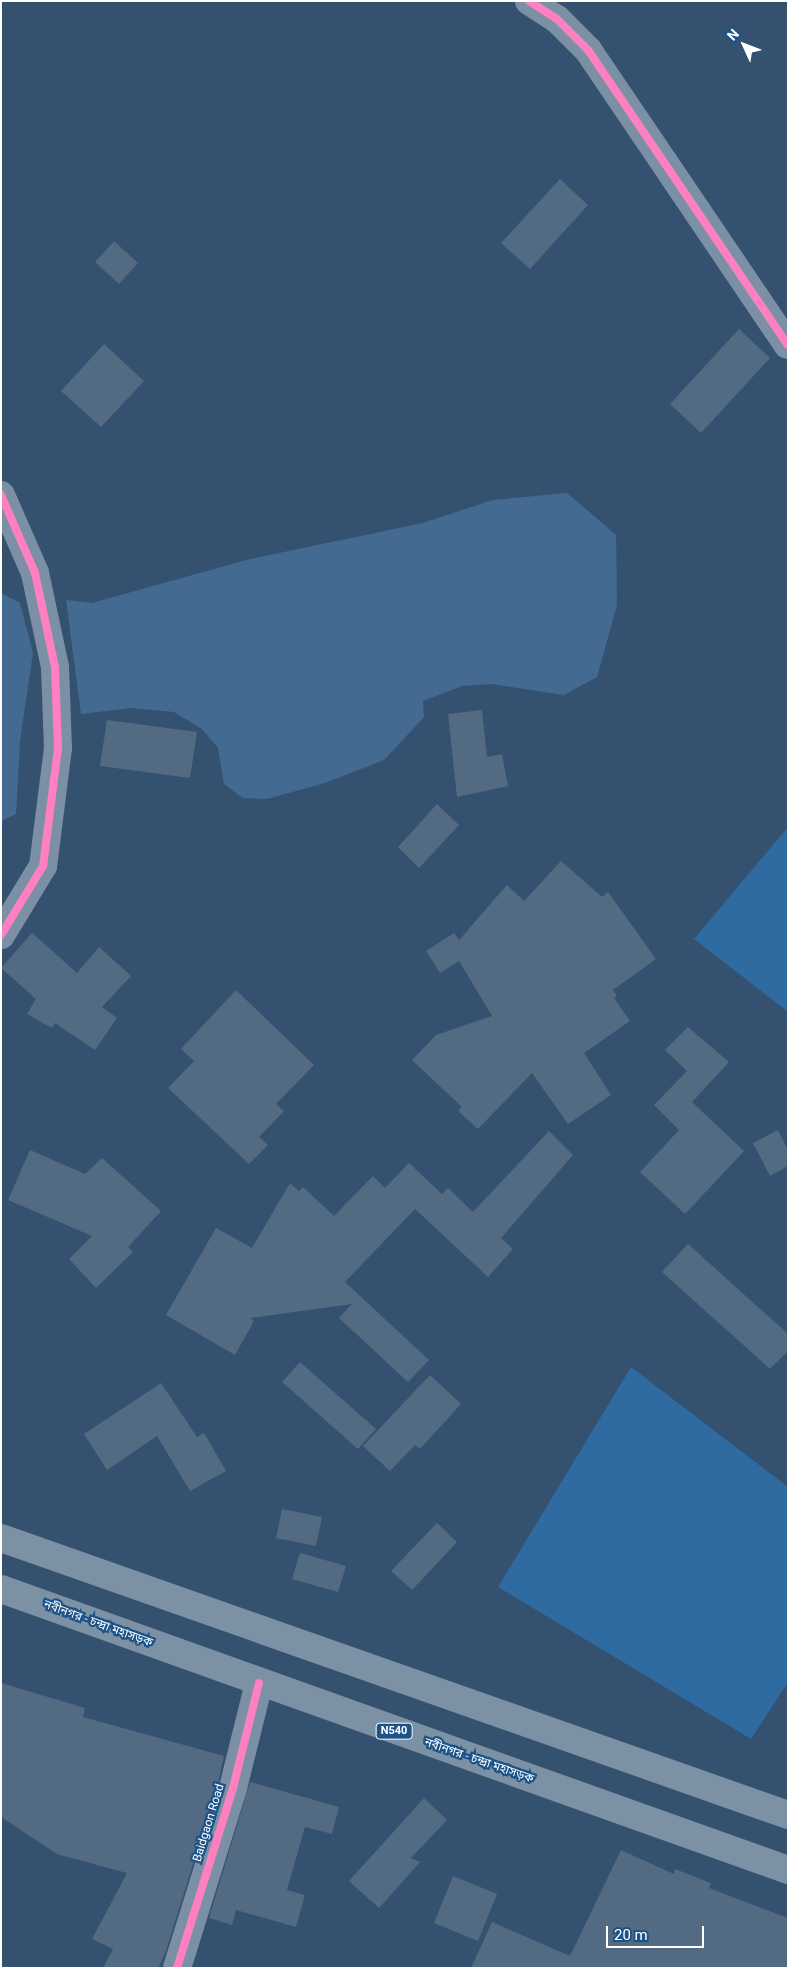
<!DOCTYPE html>
<html>
<head>
<meta charset="utf-8">
<style>
	body { margin:0 }
	#map { position:relative; width:789px; height:1969px; overflow:hidden; background:#345270; font-family:Roboto,"Noto Sans Bengali",sans-serif }
	div>[style] { position:absolute }
	[style*='--x'] { left:calc(var(--x)*1px); top:calc(var(--y)*1px); width:calc(var(--w)*1px); rotate:calc(var(--a)*1deg) }
	.green>* { inset:0; background:#2f6aa0 }
	.water>* { inset:0; background:#436b91 }
	.building>* { inset:0; background:#526a82 }
	.street>* { height:28px; margin:-14px; padding:0 14px; transform-origin:14px; border-radius:14px; background:#7b90a5 }
	.highway>* { height:28px; margin:-14px; padding:0 14px; transform-origin:14px; border-radius:14px; background:#7c91a4 }
	.cycleway>* { height:8px; margin:-4px; padding:0 4px; transform-origin:4px; border-radius:4px; background:#ff80c0 }
	span { translate:-50% -50%; white-space:nowrap; text-align:center; line-height:1.15; -webkit-text-stroke:4.5px #1b5389; paint-order:stroke }
	.shield-label span { padding:1px 4px; background:#1b5389; border:1px solid; border-radius:4px; -webkit-text-stroke-width:0 }
	.shield-label { font-size:11px; color:#fff; font-weight:700 }
	.street-label { font-size:12px; color:#fff }
	.frame { position:absolute; inset:0; border:2px solid #fff; pointer-events:none }
	.north { position:absolute; left:719px; top:20px; width:50px; height:50px; -webkit-text-stroke:4px #1b5389; paint-order:stroke; rotate:313deg; font-size:14px; font-weight:700; line-height:20px; text-align:center; color:#fff }
	.north::after { content:''; display:block; margin:auto; width:18px; height:22px; background:#fff; clip-path:polygon(50% 0,100% 100%,50% 72%,0 100%) }
	.scale { position:absolute; left:606px; top:1926px; width:98px; height:22px; box-sizing:border-box; border:2px solid #fff; border-top:0; padding-left:6px; font-size:15px; line-height:18px; white-space:nowrap; color:#fff; -webkit-text-stroke:4px #1b5389; paint-order:stroke }
</style>
</head>
<body>
<div id="map">
	<div class="green">
		<div style="clip-path:polygon(788px 827px,788px 1012px,694px 939px)"></div>
		<div style="clip-path:polygon(631px 1367px,788px 1487px,788px 1682px,751px 1739px,498px 1587px)"></div>
	</div>
	<div class="water">
		<div style="clip-path:polygon(567px 493px,616px 535px,617px 605px,597px 677px,564px 695px,491px 684px,462px 686px,423px 701px,424px 717px,384px 760px,325px 783px,267px 799px,243px 798px,224px 784px,218px 748px,202px 729px,174px 712px,131px 708px,81px 714px,66px 600px,92px 603px,250px 559px,423px 523px,493px 500px)"></div>
		<div style="clip-path:polygon(1px 593px,20px 603px,33px 653px,20px 741px,16px 814px,1px 821px)"></div>
	</div>
	<div class="building">
		<div style="clip-path:polygon(560px 179px,588px 205px,530px 269px,501px 243px)"></div>
		<div style="clip-path:polygon(114px 241px,138px 263px,119px 284px,95px 262px)"></div>
		<div style="clip-path:polygon(739px 329px,770px 358px,701px 433px,670px 404px)"></div>
		<div style="clip-path:polygon(104px 344px,144px 381px,101px 427px,61px 391px)"></div>
		<div style="clip-path:polygon(482px 710px,487px 757px,502px 754px,508px 786px,457px 797px,448px 714px)"></div>
		<div style="clip-path:polygon(107px 720px,197px 732px,190px 778px,100px 766px)"></div>
		<div style="clip-path:polygon(437px 804px,459px 825px,419px 868px,398px 847px)"></div>
		<div style="clip-path:polygon(561px 861px,602px 897px,608px 892px,656px 959px,613px 990px,617px 996px,614px 998px,630px 1021px,584px 1053px,611px 1095px,568px 1124px,532px 1073px,478px 1129px,458px 1111px,462px 1107px,412px 1060px,436px 1035px,492px 1016px,459px 961px,440px 973px,426px 951px,454px 933px,459px 940px,507px 885px,524px 901px)"></div>
		<div style="clip-path:polygon(32px 933px,77px 973px,99px 947px,131px 976px,102px 1007px,117px 1018px,95px 1050px,55px 1023px,52px 1028px,27px 1014px,36px 999px,1px 968px)"></div>
		<div style="clip-path:polygon(236px 990px,314px 1065px,276px 1104px,284px 1111px,259px 1137px,268px 1145px,249px 1164px,168px 1088px,194px 1061px,181px 1049px)"></div>
		<div style="clip-path:polygon(688px 1027px,729px 1062px,692px 1102px,744px 1151px,685px 1214px,640px 1172px,679px 1130px,654px 1105px,687px 1071px,665px 1050px)"></div>
		<div style="clip-path:polygon(778px 1130px,788px 1150px,788px 1166px,770px 1176px,753px 1143px)"></div>
		<div style="clip-path:polygon(549px 1131px,573px 1155px,501px 1238px,513px 1249px,488px 1277px,415px 1209px,345px 1282px,429px 1360px,408px 1382px,339px 1318px,352px 1304px,250px 1318px,254px 1321px,235px 1355px,166px 1315px,216px 1228px,252px 1248px,290px 1183px,299px 1191px,303px 1187px,334px 1216px,373px 1176px,385px 1188px,409px 1163px,442px 1194px,448px 1188px,473px 1212px)"></div>
		<div style="clip-path:polygon(30px 1150px,85px 1174px,102px 1158px,161px 1211px,128px 1247px,133px 1252px,96px 1288px,69px 1259px,92px 1236px,8px 1200px)"></div>
		<div style="clip-path:polygon(688px 1244px,788px 1334px,788px 1351px,770px 1369px,662px 1272px)"></div>
		<div style="clip-path:polygon(300px 1362px,376px 1429px,358px 1449px,282px 1382px)"></div>
		<div style="clip-path:polygon(430px 1375px,461px 1404px,420px 1449px,415px 1445px,390px 1471px,363px 1446px)"></div>
		<div style="clip-path:polygon(161px 1383px,197px 1437px,204px 1433px,226px 1471px,190px 1491px,157px 1436px,107px 1470px,84px 1434px)"></div>
		<div style="clip-path:polygon(282px 1509px,322px 1517px,316px 1546px,276px 1538px)"></div>
		<div style="clip-path:polygon(437px 1523px,457px 1542px,412px 1590px,391px 1571px)"></div>
		<div style="clip-path:polygon(300px 1553px,346px 1566px,338px 1592px,292px 1579px)"></div>
		<div style="clip-path:polygon(1px 1683px,85px 1708px,83px 1717px,224px 1756px,218px 1784px,165px 1954px,158px 1968px,103px 1968px,113px 1949px,92px 1939px,127px 1873px,57px 1854px,1px 1817px)"></div>
		<div style="clip-path:polygon(250px 1782px,339px 1807px,332px 1834px,305px 1827px,287px 1890px,305px 1895px,296px 1927px,236px 1910px,232px 1925px,209px 1918px)"></div>
		<div style="clip-path:polygon(424px 1798px,447px 1820px,411px 1858px,420px 1862px,379px 1908px,349px 1881px)"></div>
		<div style="clip-path:polygon(621px 1850px,674px 1874px,675px 1869px,711px 1883px,709px 1888px,788px 1918px,788px 1968px,471px 1968px,492px 1922px,570px 1956px)"></div>
		<div style="clip-path:polygon(453px 1876px,497px 1894px,478px 1941px,434px 1923px)"></div>
	</div>
	<div class="street">
		<div style="--x:529;--y:1;--w:33;--a:33"></div>
		<div style="--x:557;--y:19;--w:44;--a:45"></div>
		<div style="--x:588;--y:50;--w:356;--a:55.9"></div>
		<div style="--x:1;--y:495;--w:85;--a:66.4"></div>
		<div style="--x:35;--y:573;--w:96;--a:78"></div>
		<div style="--x:55;--y:667;--w:81;--a:87.9"></div>
		<div style="--x:58;--y:748;--w:119;--a:97.2"></div>
		<div style="--x:43;--y:866;--w:81;--a:121.3"></div>
		<div style="--x:177;--y:1968;--w:189;--a:-72.7"></div>
		<div style="--x:233;--y:1788;--w:108;--a:-76.1"></div>
	</div>
	<div class="highway">
		<div style="--x:1;--y:1538;--w:834;--a:19.39"></div>
		<div style="--x:1;--y:1589;--w:836;--a:19.65"></div>
	</div>
	<div class="cycleway">
		<div style="--x:529;--y:1;--w:33;--a:33"></div>
		<div style="--x:557;--y:19;--w:44;--a:45"></div>
		<div style="--x:588;--y:50;--w:356;--a:55.9"></div>
		<div style="--x:1;--y:495;--w:85;--a:66.4"></div>
		<div style="--x:35;--y:573;--w:96;--a:78"></div>
		<div style="--x:55;--y:667;--w:81;--a:87.9"></div>
		<div style="--x:58;--y:748;--w:119;--a:97.2"></div>
		<div style="--x:43;--y:866;--w:81;--a:121.3"></div>
		<div style="--x:177;--y:1968;--w:189;--a:-72.7"></div>
		<div style="--x:233;--y:1788;--w:108;--a:-76.1"></div>
	</div>
	<div class="shield-label">
		<span style="left:394px;top:1731px">N540</span>
	</div>
	<div class="street-label">
		<span style="left:98px;top:1624px;rotate:20deg">নবীনগর - চন্দ্রা মহাসড়ক</span>
		<span style="left:479px;top:1761px;rotate:19deg">নবীনগর - চন্দ্রা মহাসড়ক</span>
		<span style="left:209px;top:1823px;rotate:-73deg">Baidgaon Road</span>
	</div>
	<div class="frame"></div>
	<div class="north">N</div>
	<div class="scale">20 m</div>
</div>
</body>
</html>
